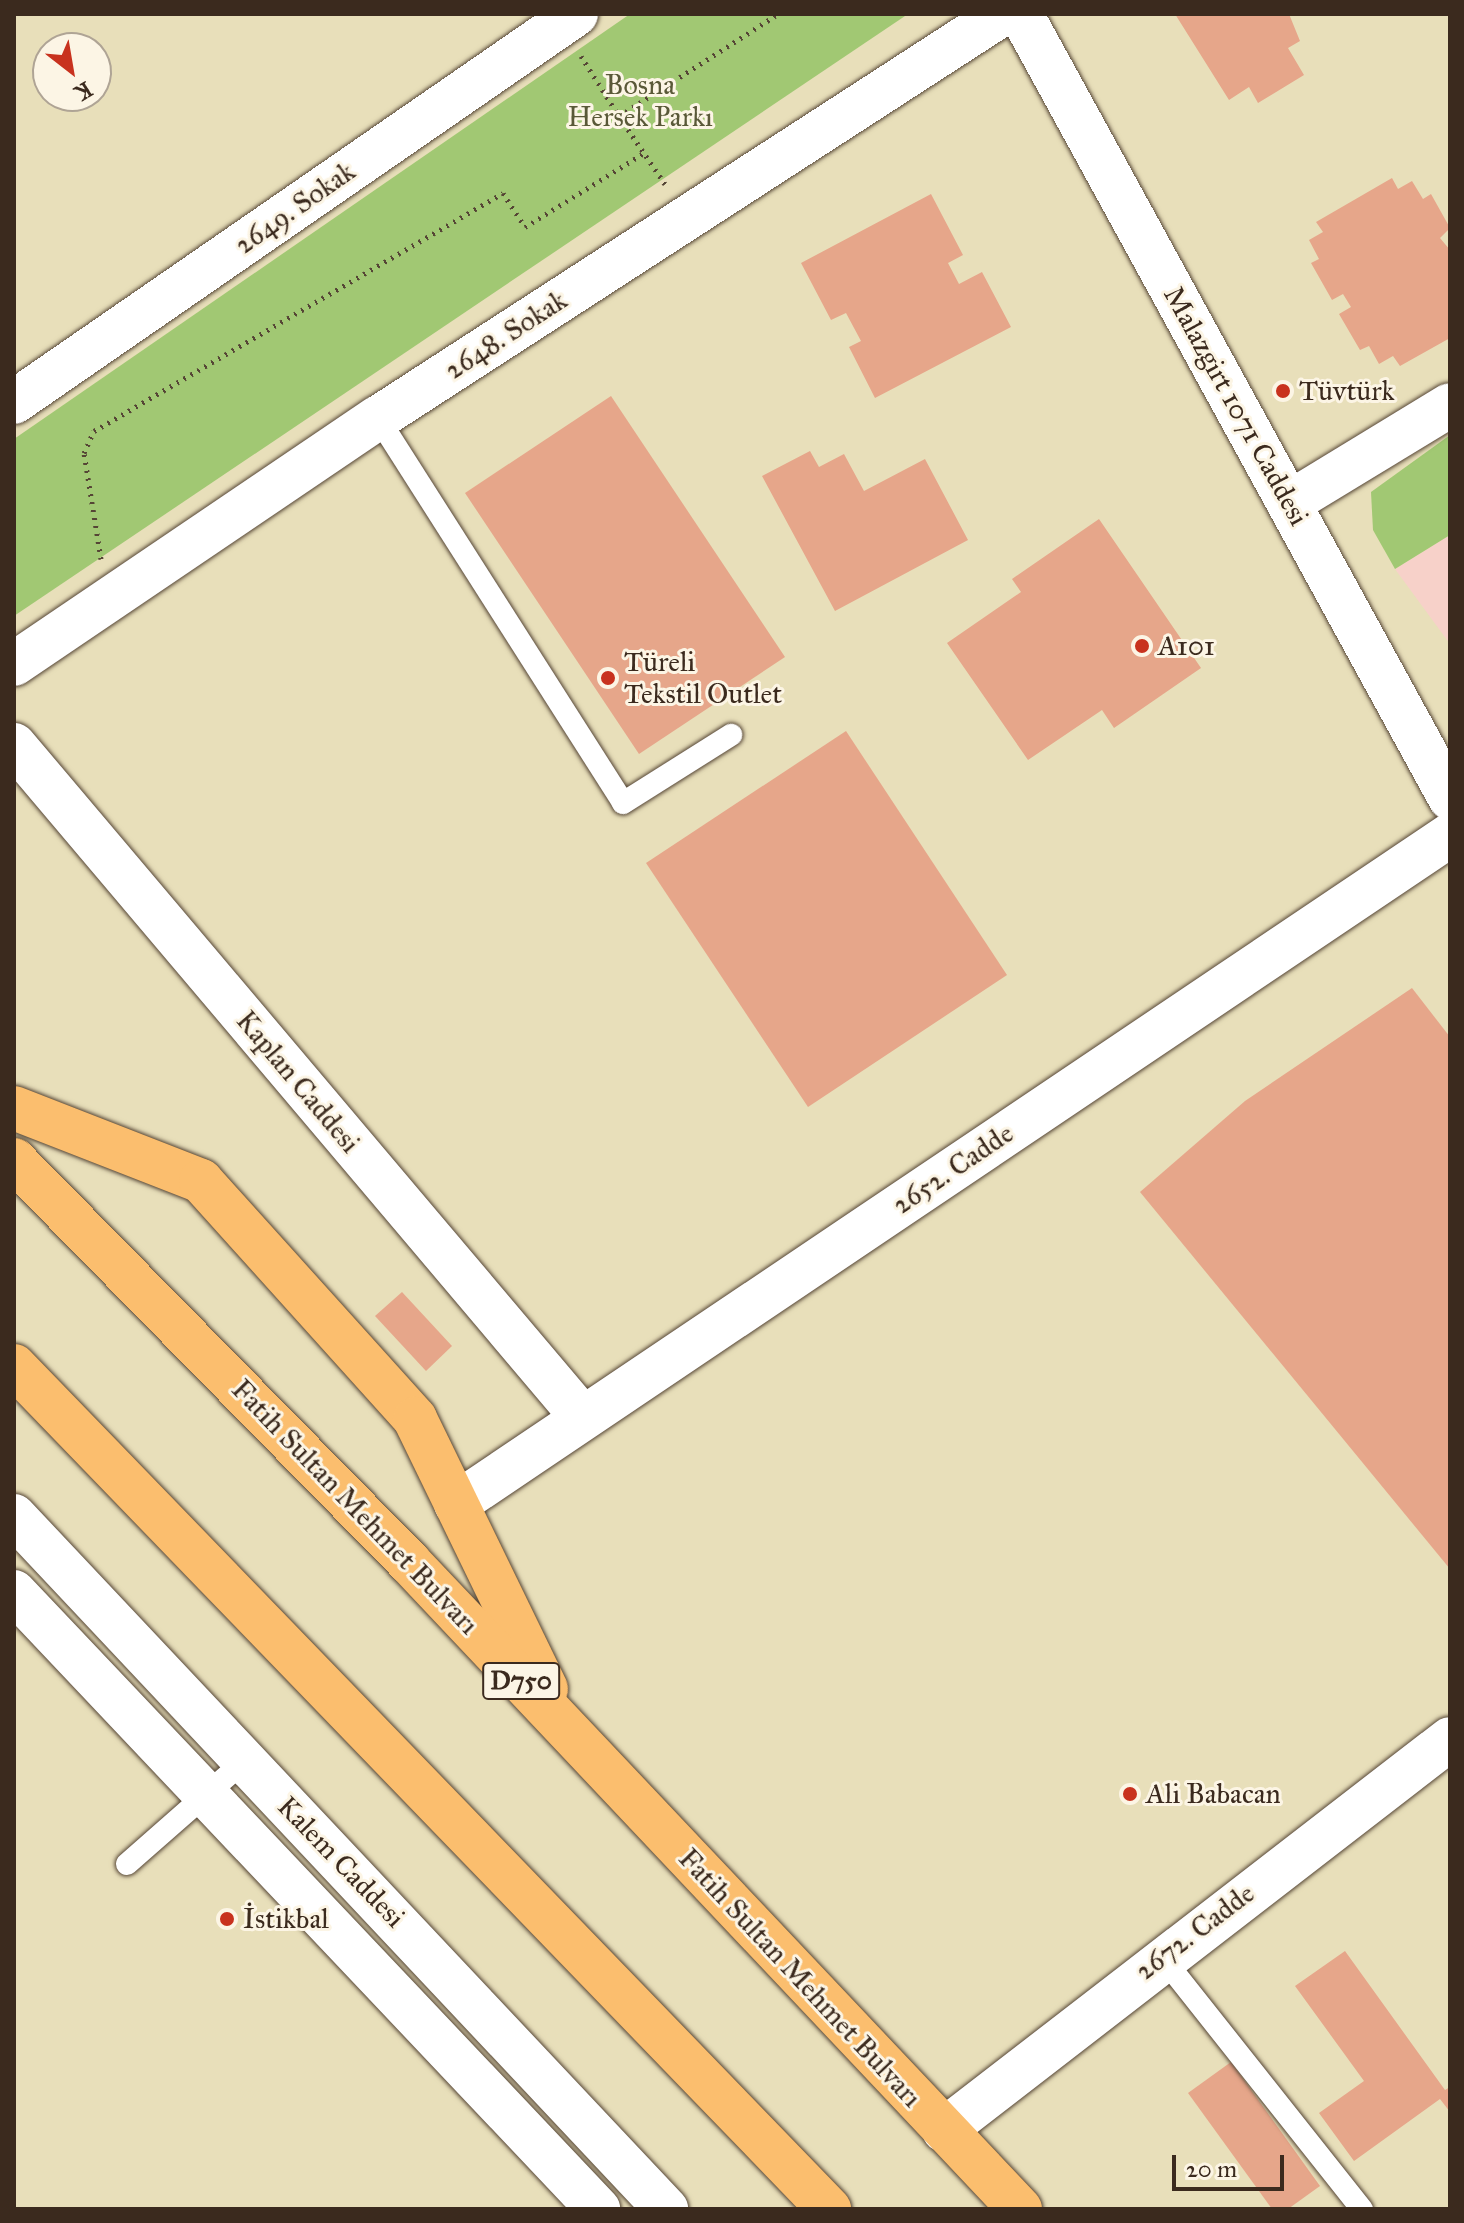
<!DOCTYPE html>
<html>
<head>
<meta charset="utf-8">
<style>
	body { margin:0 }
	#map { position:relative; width:1464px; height:2223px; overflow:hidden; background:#e8dfba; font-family:"IM FELL Great Primer",serif }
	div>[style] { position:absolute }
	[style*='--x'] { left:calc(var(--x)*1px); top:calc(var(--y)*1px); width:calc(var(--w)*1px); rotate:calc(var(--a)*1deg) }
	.built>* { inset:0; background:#f7d1c9 }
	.green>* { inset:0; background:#a1c873 }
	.building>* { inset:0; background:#e6a68a }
	.path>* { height:5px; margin-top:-2.5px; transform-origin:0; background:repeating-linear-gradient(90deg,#554535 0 2px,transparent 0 8px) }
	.roads { filter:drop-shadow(0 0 2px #554535) drop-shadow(0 0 2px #554535) }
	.service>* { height:22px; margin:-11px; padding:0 11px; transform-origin:11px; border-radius:11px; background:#fff }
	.minor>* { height:44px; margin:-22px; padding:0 22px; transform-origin:22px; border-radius:22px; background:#fff }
	.tertiary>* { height:44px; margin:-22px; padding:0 22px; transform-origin:22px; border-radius:22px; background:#fff }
	.trunk>* { height:44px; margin:-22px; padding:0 22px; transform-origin:22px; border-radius:22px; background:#fbbe6e }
	.dots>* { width:22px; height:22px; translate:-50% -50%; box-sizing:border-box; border:4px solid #fcf5e5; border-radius:50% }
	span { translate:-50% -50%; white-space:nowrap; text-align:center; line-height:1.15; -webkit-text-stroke:6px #fcf5e5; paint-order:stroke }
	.shield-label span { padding:2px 6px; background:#fcf5e5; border:2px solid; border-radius:6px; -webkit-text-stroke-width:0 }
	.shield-label { font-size:26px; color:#3b2a1e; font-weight:700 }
	.park-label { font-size:28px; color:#5a5938 }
	.street-label { font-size:28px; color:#3b2a1e }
	.poi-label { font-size:28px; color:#3b2a1e }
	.left { translate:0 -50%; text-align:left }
	.frame { position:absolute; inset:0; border:16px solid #3b2a1e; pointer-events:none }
	.north { position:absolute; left:32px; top:32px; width:80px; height:80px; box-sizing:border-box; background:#fcf5e5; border:2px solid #afa495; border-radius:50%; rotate:149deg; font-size:22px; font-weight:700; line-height:32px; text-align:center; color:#3b2a1e }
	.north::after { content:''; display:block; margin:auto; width:28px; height:36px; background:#c8321e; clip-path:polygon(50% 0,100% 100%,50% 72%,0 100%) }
	.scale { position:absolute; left:1172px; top:2155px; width:112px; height:36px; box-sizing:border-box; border:4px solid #3b2a1e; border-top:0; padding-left:10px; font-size:24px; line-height:28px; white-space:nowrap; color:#3b2a1e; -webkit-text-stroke:6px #fcf5e5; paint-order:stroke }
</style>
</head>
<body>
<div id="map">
	<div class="built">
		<div style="clip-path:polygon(1450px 535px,1450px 644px,1395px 569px)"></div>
	</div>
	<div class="green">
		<div style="clip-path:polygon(630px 14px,908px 14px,14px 616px,14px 439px)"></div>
		<div style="clip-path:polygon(1450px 435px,1450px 535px,1395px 569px,1373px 530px,1371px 492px)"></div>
	</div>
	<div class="building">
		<div style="clip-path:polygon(1175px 14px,1289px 14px,1300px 41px,1288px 48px,1304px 75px,1258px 103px,1249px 87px,1229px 100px)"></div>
		<div style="clip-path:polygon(1392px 178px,1398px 189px,1412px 181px,1423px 199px,1431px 194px,1450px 228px,1440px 238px,1450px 250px,1450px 338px,1400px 366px,1393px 356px,1379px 364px,1369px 346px,1360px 350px,1339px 314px,1351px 307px,1343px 294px,1332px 300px,1311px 263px,1319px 259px,1309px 240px,1323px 232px,1316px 222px)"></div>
		<div style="clip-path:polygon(931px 194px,963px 255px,948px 263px,959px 284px,982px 272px,1011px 327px,875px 398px,849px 347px,861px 341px,846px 313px,831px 320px,801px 263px)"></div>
		<div style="clip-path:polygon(611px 396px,785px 657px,639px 754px,465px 493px)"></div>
		<div style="clip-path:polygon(810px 451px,819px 467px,844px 454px,864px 491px,925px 459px,968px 540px,835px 611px,762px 476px)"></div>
		<div style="clip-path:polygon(1099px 519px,1201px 668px,1114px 728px,1102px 710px,1028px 760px,947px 643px,1021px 592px,1012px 579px)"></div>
		<div style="clip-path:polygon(846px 731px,1007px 975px,808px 1107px,646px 863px)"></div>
		<div style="clip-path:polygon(1412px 988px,1450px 1037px,1450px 1569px,1140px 1192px,1245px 1101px)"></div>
		<div style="clip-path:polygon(402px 1292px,452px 1346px,426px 1371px,375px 1316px)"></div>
		<div style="clip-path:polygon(1345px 1951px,1445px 2090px,1450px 2087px,1450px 2112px,1440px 2099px,1354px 2161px,1319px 2113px,1364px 2081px,1295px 1986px)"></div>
		<div style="clip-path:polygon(1231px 2062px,1320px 2186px,1288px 2209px,1272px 2209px,1188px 2093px)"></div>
	</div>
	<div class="path">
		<div style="--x:581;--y:56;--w:71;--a:57.7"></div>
		<div style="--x:665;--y:184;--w:82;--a:-124.1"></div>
		<div style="--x:619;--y:116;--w:189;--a:-32.7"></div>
		<div style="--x:101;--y:559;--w:107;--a:-99.1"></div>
		<div style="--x:84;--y:453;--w:24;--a:-66"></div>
		<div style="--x:94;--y:431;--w:473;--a:-30.2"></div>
		<div style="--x:503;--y:193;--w:40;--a:57.1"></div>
		<div style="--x:525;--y:227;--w:140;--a:-31.9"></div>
	</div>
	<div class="roads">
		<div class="service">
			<div style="--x:378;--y:418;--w:456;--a:57.5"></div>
			<div style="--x:623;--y:803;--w:128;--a:-32.2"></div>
			<div style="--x:127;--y:1864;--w:154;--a:-41.3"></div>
			<div style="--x:1162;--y:1957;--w:322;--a:51.6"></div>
		</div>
		<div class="minor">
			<div style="--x:14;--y:402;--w:683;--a:-34.62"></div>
			<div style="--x:1289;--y:503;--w:188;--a:-31.3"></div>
			<div style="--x:14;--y:664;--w:439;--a:-34.1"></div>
			<div style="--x:378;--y:418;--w:743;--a:-32.92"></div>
			<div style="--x:14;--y:1516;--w:952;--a:46.75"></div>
			<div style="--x:14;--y:1592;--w:850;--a:46.57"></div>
			<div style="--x:944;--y:2130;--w:639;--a:-37.69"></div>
		</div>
		<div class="tertiary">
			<div style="--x:1021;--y:14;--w:894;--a:61.31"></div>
			<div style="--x:14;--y:745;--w:881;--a:49.79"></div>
			<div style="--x:456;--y:1504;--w:1198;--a:-33.94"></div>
		</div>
		<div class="trunk">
			<div style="--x:14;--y:1108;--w:201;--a:21.3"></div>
			<div style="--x:201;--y:1181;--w:320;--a:48"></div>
			<div style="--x:415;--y:1419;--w:300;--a:64.1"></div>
			<div style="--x:14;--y:1160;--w:564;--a:45.5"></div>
			<div style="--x:409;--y:1562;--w:890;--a:46.64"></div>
			<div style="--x:14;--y:1366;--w:1173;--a:45.97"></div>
		</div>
	</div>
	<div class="dots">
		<div style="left:1283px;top:391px;background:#c8321e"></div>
		<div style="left:1142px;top:646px;background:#c8321e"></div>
		<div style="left:608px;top:678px;background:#c8321e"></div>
		<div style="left:1130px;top:1794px;background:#c8321e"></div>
		<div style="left:227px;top:1919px;background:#c8321e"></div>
	</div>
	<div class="shield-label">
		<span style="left:521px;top:1681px">D750</span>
	</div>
	<div class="park-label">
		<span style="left:640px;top:101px">Bosna<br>Hersek Parkı</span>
	</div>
	<div class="street-label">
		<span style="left:295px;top:208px;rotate:-35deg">2649. Sokak</span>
		<span style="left:506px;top:335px;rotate:-33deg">2648. Sokak</span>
		<span style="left:1236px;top:406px;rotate:61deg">Malazgirt 1071 Caddesi</span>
		<span style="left:298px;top:1082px;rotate:50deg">Kaplan Caddesi</span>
		<span style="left:953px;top:1169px;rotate:-34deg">2652. Cadde</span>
		<span style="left:355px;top:1507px;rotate:46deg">Fatih Sultan Mehmet Bulvarı</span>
		<span style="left:341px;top:1862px;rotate:46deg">Kalem Caddesi</span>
		<span style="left:1195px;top:1932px;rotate:-37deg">2672. Cadde</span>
		<span style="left:800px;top:1978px;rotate:47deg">Fatih Sultan Mehmet Bulvarı</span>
	</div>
	<div class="poi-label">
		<span class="left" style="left:1299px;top:391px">Tüvtürk</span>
		<span class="left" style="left:1158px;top:646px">A101</span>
		<span class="left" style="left:624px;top:678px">Türeli<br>Tekstil Outlet</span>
		<span class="left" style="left:1146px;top:1794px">Ali Babacan</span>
		<span class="left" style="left:243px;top:1919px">İstikbal</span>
	</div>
	<div class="frame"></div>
	<div class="north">K</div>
	<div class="scale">20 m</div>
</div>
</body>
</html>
